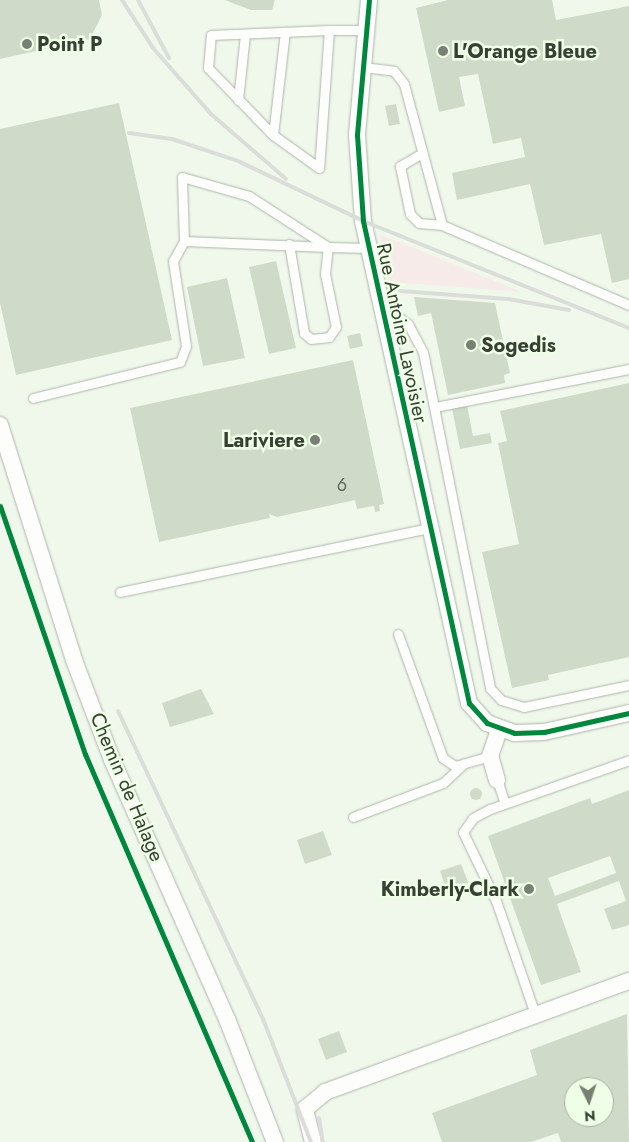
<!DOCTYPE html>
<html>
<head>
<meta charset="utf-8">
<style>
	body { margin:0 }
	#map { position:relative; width:629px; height:1142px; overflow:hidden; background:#f0f8ec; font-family:Jost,sans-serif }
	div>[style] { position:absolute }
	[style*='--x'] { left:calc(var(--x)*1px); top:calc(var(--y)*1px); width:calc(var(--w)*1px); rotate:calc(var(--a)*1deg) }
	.green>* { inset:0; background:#f7ebe9 }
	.building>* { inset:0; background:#cfdbc8 }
	.round { border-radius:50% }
	.roads { filter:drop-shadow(0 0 1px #aeb5ab) drop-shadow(0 0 1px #aeb5ab) }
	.service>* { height:9px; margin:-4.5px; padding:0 4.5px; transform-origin:4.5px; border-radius:4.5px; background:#fdfefc }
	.minor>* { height:16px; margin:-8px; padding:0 8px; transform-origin:8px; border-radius:8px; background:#fdfefc }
	.rail>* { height:4px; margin:-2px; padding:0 2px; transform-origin:2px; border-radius:2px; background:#daddd8 }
	.cycleway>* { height:5px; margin:-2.5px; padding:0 2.5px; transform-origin:2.5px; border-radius:2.5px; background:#00873e }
	.dots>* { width:14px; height:14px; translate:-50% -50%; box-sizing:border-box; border:2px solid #effee6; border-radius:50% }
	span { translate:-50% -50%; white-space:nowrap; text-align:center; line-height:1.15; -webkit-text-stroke:5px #effee6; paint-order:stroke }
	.number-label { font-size:18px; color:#5e6759 }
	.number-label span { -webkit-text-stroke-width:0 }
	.poi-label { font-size:20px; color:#384034; font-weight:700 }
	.left { translate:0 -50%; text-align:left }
	.right { translate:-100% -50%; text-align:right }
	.street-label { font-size:20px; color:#384034 }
	.north { position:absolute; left:564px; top:1077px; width:50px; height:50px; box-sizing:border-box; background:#effee6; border:1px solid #a6b29f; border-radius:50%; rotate:176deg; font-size:14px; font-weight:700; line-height:20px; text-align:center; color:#384034 }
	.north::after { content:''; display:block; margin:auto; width:18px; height:22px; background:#788074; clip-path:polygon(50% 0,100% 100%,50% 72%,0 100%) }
</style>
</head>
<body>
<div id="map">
	<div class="green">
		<div style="clip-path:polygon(380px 234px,522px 292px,389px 282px)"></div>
	</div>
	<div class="building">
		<div style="clip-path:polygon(0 0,99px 0,102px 15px,90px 39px,0 59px)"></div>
		<div style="clip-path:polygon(225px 0,275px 0,272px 10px,251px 10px)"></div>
		<div style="clip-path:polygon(448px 0,552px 0,556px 20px,629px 6px,629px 279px,612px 283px,601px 234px,544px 245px,530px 184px,457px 200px,452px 173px,525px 157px,521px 138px,493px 144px,478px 74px,459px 77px,465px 106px,439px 112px,416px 8px)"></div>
		<div style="clip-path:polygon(119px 103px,172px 340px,16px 375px,0 303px,0 129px)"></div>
		<div style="clip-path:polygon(396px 104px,400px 124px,389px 126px,385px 106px)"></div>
		<div style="clip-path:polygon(276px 261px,296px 348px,269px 354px,249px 267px)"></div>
		<div style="clip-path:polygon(227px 278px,245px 358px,203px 366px,187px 287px)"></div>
		<div style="clip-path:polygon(414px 297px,495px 303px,510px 373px,504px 375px,505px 383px,448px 395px,431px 313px,418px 316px)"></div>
		<div style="clip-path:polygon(360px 333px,363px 346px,350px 349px,347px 336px)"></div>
		<div style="clip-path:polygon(353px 360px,384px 504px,379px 505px,380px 511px,375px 512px,374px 506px,357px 509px,355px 500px,277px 517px,269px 514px,270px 518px,159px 542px,130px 408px)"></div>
		<div style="clip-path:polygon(629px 383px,629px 657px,548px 675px,549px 680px,512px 688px,482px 552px,519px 544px,498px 443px,507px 441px,500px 411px)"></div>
		<div style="clip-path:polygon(467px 405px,473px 436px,490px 433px,492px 443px,460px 449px,452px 408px)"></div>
		<div style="clip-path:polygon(201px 689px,214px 714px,170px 727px,162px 703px)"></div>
		<div class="round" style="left:470px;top:788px;width:12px;height:12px"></div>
		<div style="clip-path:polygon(evenodd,629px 790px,629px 925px,612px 930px,604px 909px,626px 901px,619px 881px,557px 904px,581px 972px,541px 985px,488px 836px,590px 798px,592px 804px,629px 790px,610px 856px,616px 873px,555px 896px,548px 878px,610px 856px)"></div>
		<div style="clip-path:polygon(323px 831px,332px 855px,305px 864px,297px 840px)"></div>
		<div style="clip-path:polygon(461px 864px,470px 887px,448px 895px,440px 871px)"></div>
		<div style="clip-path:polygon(evenodd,627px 1014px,629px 1142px,561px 1142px,558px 1133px,531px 1142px,442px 1142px,432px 1113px,537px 1075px,530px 1050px,627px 1014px,574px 1087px,604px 1087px,604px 1117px,574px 1117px,574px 1087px)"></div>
		<div style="clip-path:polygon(339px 1031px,347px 1052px,326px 1060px,318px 1039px)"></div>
	</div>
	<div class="roads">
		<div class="service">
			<div style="--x:329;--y:30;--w:138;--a:94.1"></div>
			<div style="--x:319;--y:168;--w:57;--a:-144.3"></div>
			<div style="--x:273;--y:135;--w:93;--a:-134.1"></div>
			<div style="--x:208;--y:68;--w:33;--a:-85"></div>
			<div style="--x:211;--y:35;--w:118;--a:-2.4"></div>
			<div style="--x:329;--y:30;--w:37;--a:0"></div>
			<div style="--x:363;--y:67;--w:31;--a:7"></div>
			<div style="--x:394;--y:71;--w:16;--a:52"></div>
			<div style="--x:404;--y:84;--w:146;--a:74.9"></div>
			<div style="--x:442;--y:225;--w:203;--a:23.2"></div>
			<div style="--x:238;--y:100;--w:66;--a:-83.9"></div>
			<div style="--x:273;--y:135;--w:104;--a:-83.4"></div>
			<div style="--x:422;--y:153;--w:26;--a:149"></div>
			<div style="--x:400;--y:166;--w:49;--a:78.2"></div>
			<div style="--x:410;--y:214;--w:13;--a:45"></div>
			<div style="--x:419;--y:223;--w:23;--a:5"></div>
			<div style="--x:182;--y:177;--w:70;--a:15.8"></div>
			<div style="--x:249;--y:196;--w:94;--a:32.8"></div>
			<div style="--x:328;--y:247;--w:144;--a:-177.6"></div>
			<div style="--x:184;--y:241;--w:64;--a:-91.8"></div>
			<div style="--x:289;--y:244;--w:90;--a:80.4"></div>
			<div style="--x:304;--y:333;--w:9;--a:41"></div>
			<div style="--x:311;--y:339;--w:18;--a:-6"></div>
			<div style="--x:329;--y:337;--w:12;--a:-55"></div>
			<div style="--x:336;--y:327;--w:54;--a:-101.7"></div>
			<div style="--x:325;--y:274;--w:27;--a:-84"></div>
			<div style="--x:328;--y:247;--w:40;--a:1.4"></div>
			<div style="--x:382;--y:304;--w:33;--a:38"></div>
			<div style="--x:408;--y:324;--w:32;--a:62"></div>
			<div style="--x:423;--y:352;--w:343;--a:78.7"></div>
			<div style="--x:490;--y:688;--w:16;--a:47"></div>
			<div style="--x:501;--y:700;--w:24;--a:17"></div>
			<div style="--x:524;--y:707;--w:107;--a:-11.8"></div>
			<div style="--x:33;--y:398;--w:151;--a:-13.8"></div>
			<div style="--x:180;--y:362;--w:17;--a:-69"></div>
			<div style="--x:186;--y:346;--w:86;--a:-98.7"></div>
			<div style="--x:173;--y:261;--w:23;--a:-61"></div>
			<div style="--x:435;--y:407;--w:198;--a:-11.1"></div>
			<div style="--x:120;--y:592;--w:316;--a:-11.7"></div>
			<div style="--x:398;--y:634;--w:132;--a:70.1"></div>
			<div style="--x:443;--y:758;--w:14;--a:34"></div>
			<div style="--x:455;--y:766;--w:36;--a:-16"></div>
			<div style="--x:497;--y:780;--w:24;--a:71"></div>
			<div style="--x:353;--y:817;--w:96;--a:-20.7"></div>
			<div style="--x:443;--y:783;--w:26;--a:-43"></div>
			<div style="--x:535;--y:1014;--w:120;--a:-109"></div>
			<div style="--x:496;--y:901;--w:76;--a:-115.6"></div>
			<div style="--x:463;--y:832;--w:17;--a:-54"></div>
			<div style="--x:473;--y:818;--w:19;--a:-28"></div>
			<div style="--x:490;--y:809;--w:147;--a:-19.4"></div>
		</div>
		<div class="minor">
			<div style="--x:369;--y:0;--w:136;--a:95.1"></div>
			<div style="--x:357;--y:135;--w:86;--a:86"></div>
			<div style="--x:363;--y:221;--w:494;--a:77.6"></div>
			<div style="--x:469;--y:703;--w:27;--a:48"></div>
			<div style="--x:487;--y:723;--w:29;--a:20"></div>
			<div style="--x:514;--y:733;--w:30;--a:-2"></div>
			<div style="--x:544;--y:732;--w:87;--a:-12.6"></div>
			<div style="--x:0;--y:425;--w:246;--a:72.5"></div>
			<div style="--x:74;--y:660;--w:109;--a:69.1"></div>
			<div style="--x:113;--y:762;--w:281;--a:66.1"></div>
			<div style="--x:227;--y:1019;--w:132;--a:68.7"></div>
			<div style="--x:497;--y:780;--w:25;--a:-106"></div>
			<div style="--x:490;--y:756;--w:28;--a:-71"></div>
			<div style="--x:313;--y:1142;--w:34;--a:-104"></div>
			<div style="--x:305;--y:1109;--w:26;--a:-40"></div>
			<div style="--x:325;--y:1092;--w:324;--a:-20.1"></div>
		</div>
	</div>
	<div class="rail">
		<div style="--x:122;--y:0;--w:57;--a:57.1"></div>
		<div style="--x:153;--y:48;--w:88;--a:48.7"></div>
		<div style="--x:211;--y:114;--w:99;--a:40.9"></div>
		<div style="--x:138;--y:0;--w:66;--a:61.9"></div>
		<div style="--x:129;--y:133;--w:43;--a:7.9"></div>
		<div style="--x:172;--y:139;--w:70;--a:18.4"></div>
		<div style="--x:238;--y:161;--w:139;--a:25.6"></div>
		<div style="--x:363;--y:221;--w:287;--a:21.9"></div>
		<div style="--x:400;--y:291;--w:108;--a:4.2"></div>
		<div style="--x:508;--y:299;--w:62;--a:10.2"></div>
		<div style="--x:118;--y:711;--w:340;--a:64.8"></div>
		<div style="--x:263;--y:1019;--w:132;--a:68.7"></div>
		<div style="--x:319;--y:1118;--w:24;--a:81"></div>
	</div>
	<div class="cycleway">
		<div style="--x:369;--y:0;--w:136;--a:95.1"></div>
		<div style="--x:357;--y:135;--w:86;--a:86"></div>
		<div style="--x:363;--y:221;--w:494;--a:77.6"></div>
		<div style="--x:469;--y:703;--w:27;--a:48"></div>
		<div style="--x:487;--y:723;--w:29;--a:20"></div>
		<div style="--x:514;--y:733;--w:30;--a:-2"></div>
		<div style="--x:544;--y:732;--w:87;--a:-12.6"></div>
		<div style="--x:0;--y:506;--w:262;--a:71.1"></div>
		<div style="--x:85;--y:754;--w:422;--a:66.7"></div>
	</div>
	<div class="dots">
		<div style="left:27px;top:44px;background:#788074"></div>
		<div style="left:443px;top:51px;background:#788074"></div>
		<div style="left:471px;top:345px;background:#788074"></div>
		<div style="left:315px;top:440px;background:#788074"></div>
		<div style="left:529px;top:889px;background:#788074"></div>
	</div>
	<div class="number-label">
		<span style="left:342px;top:485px">6</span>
	</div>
	<div class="poi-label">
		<span class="left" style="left:37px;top:44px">Point P</span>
		<span class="left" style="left:453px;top:51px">L'Orange Bleue</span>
		<span class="left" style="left:481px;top:345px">Sogedis</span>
		<span class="right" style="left:305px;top:440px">Lariviere</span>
		<span class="right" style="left:519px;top:889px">Kimberly-Clark</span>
	</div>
	<div class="street-label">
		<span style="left:402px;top:333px;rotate:78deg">Rue Antoine Lavoisier</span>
		<span style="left:127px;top:787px;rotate:67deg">Chemin de Halage</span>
	</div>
	<div class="north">N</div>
</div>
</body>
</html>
